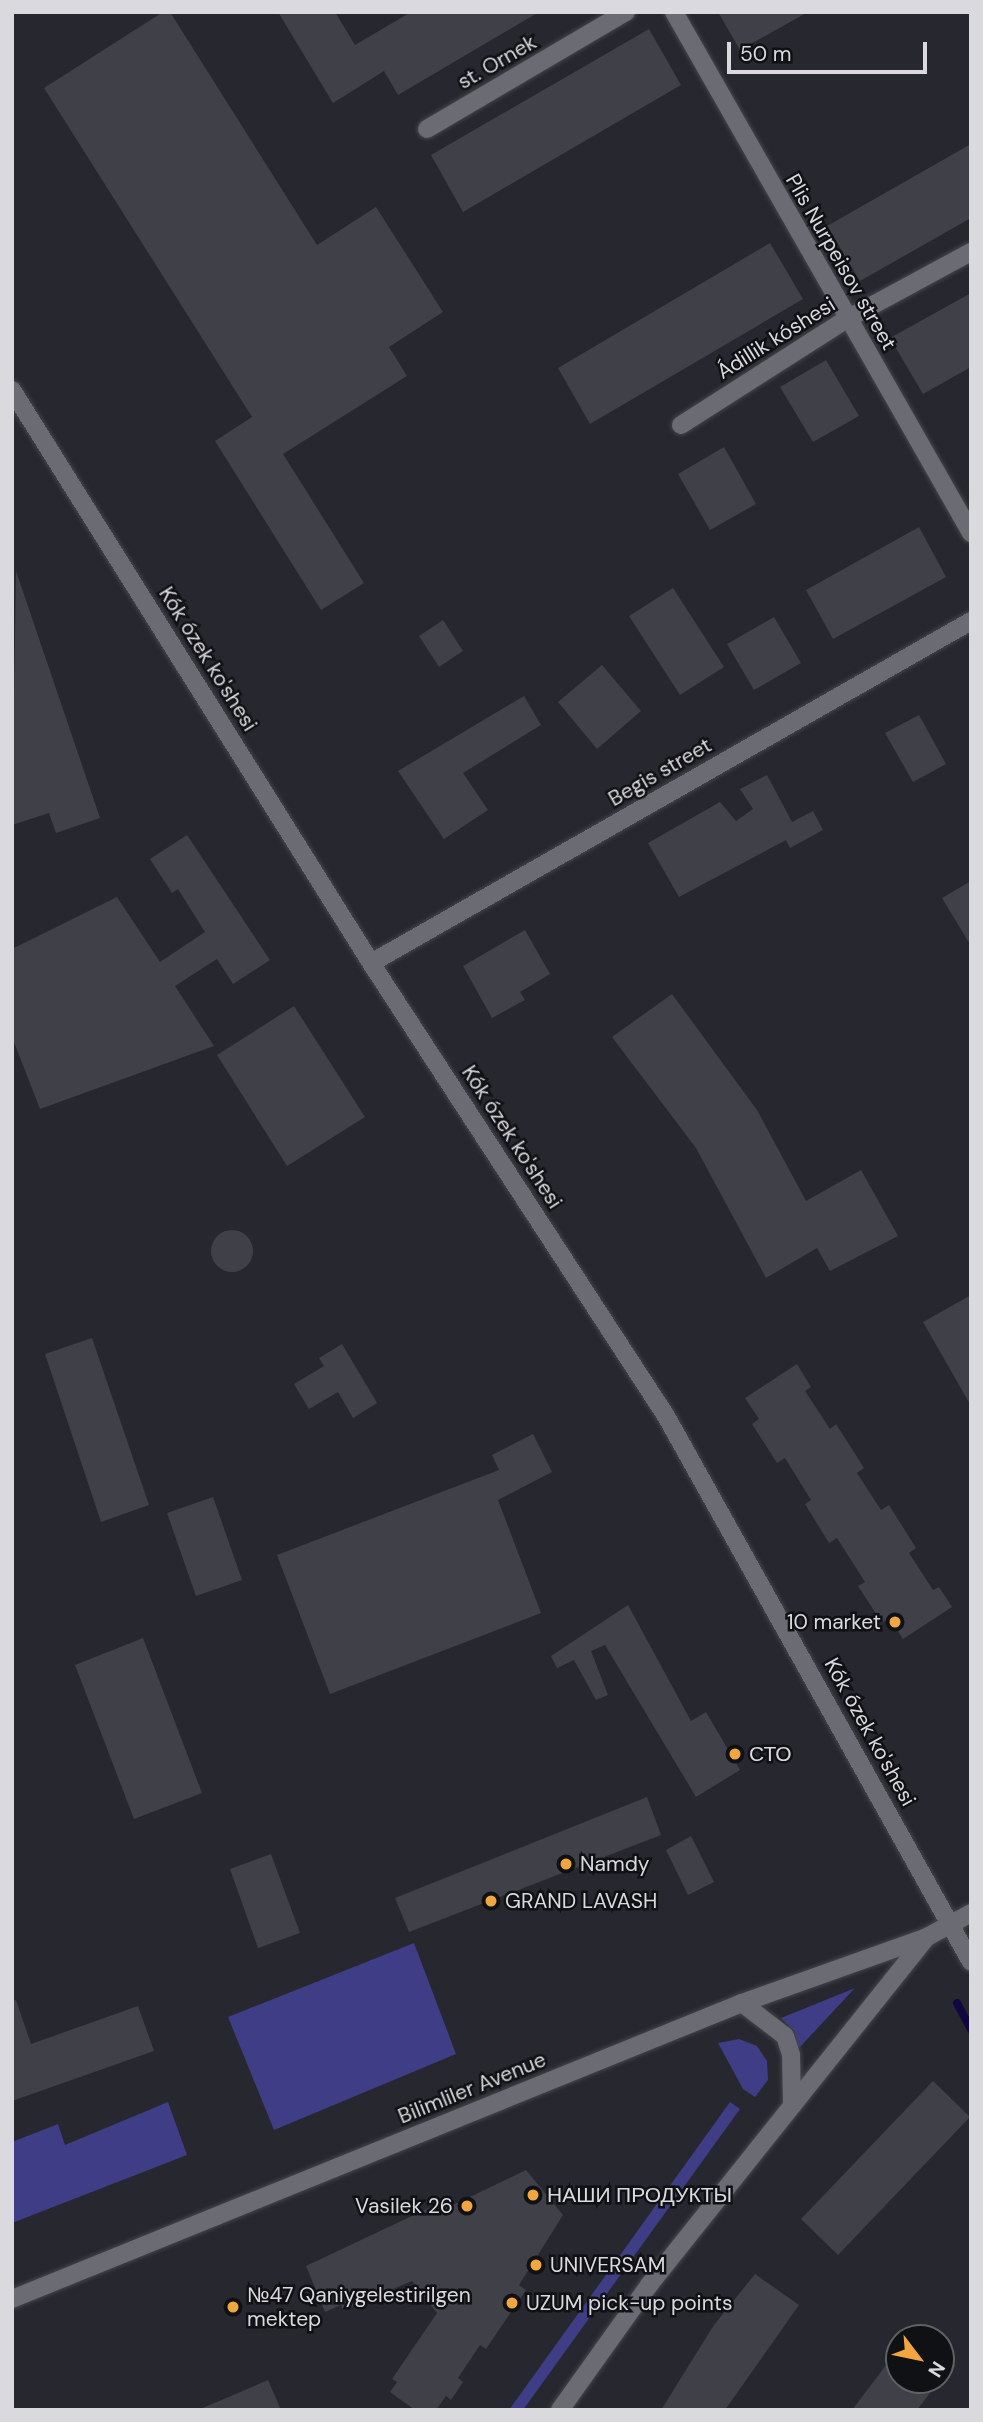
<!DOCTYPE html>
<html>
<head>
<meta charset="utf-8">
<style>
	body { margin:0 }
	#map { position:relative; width:983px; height:2422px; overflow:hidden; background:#27272f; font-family:"DM Sans",sans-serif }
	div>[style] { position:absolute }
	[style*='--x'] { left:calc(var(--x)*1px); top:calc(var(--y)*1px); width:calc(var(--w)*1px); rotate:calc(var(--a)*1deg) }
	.green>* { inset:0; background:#3f3d86 }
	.stream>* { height:8px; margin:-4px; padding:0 4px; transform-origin:4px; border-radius:4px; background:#110640 }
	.building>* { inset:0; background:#3f4048 }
	.round { border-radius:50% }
	.roads { filter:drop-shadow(0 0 2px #44444b) drop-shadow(0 0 2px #44444b) }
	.street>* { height:18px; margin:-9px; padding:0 9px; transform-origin:9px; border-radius:9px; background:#6a6b73 }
	.secondary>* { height:18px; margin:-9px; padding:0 9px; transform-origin:9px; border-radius:9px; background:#6a6b73 }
	.dots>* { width:19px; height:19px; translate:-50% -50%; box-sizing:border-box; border:4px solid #101114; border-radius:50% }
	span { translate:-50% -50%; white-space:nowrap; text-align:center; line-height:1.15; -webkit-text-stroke:5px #101114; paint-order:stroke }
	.street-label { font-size:21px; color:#d9d9de }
	.poi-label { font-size:21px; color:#d9d9de }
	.right { translate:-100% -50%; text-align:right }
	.left { translate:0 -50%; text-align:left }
	.frame { position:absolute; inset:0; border:14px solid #d9d9de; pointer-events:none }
	.north { position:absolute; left:885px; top:2324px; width:70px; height:70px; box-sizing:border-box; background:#101114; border:2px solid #606165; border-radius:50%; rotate:122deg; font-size:19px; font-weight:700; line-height:28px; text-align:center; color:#d9d9de }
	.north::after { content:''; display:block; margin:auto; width:24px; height:32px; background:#f1a63f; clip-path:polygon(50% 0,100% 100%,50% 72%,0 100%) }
	.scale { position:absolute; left:727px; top:42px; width:200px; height:32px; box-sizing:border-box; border:4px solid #d9d9de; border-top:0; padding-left:9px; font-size:21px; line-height:24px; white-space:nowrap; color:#d9d9de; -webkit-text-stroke:5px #101114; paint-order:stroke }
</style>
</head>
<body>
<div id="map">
	<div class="green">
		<div style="clip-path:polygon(414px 1943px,456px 2054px,274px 2130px,228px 2017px)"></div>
		<div style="clip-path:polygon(855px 1988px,798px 2049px,794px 2031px,781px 2018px)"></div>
		<div style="clip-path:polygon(739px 2039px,757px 2046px,767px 2061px,768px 2080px,755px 2097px,743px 2089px,718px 2043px)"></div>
		<div style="clip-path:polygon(168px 2102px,187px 2155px,12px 2223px,12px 2142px,58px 2124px,65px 2145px)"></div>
		<div style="clip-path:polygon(730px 2102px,740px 2109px,523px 2410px,509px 2410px)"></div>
	</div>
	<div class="stream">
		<div style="--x:957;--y:2003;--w:30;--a:62"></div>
	</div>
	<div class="building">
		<div style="clip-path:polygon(163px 12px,170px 12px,317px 245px,376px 207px,443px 312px,389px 347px,407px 376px,283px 454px,364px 583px,321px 610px,215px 441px,252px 417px,44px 88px)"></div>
		<div style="clip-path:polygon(278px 12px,335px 12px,355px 45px,411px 12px,539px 12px,398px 95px,384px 71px,333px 103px)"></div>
		<div style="clip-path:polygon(718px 12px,808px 12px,740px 50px)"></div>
		<div style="clip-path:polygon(649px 29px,681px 85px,463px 212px,431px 155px)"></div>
		<div style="clip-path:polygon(971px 144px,971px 218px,860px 281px,827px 226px)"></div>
		<div style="clip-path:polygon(770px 243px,803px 299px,590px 424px,558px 368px)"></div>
		<div style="clip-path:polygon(971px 293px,971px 367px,923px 394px,890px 338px)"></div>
		<div style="clip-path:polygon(826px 360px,859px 416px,813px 442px,780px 387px)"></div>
		<div style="clip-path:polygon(724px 447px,756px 504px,710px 530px,678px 474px)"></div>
		<div style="clip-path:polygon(919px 527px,946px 577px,833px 639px,806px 590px)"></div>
		<div style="clip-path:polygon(16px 571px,100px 818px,56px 833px,49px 813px,12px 825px)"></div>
		<div style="clip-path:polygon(673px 588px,724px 667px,680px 695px,629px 616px)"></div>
		<div style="clip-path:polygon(774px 617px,801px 663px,754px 690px,727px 644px)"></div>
		<div style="clip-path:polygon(443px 620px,463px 651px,439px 667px,419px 636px)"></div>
		<div style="clip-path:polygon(602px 665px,641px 711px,597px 749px,558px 702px)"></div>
		<div style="clip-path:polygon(524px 696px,541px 725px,463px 773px,488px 810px,444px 839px,398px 771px)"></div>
		<div style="clip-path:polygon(919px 715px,946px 764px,913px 782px,885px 733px)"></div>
		<div style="clip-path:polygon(767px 775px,792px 822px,813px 811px,823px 830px,790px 848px,786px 840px,679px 897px,648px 843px,720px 802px,736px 821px,753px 809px,740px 789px)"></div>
		<div style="clip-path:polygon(187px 835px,270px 960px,233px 984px,217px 959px,175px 986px,214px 1046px,40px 1109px,12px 1037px,12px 949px,117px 897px,160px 962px,205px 932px,178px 889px,172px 893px,150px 859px)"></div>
		<div style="clip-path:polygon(971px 881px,971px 946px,942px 898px)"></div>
		<div style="clip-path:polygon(525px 930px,550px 974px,520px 992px,525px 1000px,492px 1018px,463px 966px)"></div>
		<div style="clip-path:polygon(672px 994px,757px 1110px,806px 1201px,861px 1170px,898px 1236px,830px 1271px,817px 1248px,766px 1278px,696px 1148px,612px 1037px)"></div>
		<div style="clip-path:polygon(294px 1006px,365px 1117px,287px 1166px,217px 1055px)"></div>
		<div class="round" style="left:211px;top:1230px;width:42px;height:42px"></div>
		<div style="clip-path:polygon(971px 1295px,971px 1406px,923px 1322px)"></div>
		<div style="clip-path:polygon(92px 1338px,149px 1505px,101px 1522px,45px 1354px)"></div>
		<div style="clip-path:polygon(342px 1344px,377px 1403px,353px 1418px,338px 1392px,309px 1409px,294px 1384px,324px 1366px,319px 1358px)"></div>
		<div style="clip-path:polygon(797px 1364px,811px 1387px,805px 1391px,830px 1429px,836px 1424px,864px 1468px,857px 1473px,881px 1510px,889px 1505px,916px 1548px,909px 1553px,933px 1590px,939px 1587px,952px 1607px,903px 1639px,889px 1618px,882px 1623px,858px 1586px,865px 1582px,837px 1538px,829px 1543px,805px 1504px,811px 1500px,785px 1458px,777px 1463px,752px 1424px,759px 1419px,745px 1398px)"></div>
		<div style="clip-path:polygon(533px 1434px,552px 1472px,498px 1500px,541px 1613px,330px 1694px,277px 1555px,499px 1470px,492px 1455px)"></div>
		<div style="clip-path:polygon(213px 1497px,242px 1580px,196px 1596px,167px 1513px)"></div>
		<div style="clip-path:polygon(628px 1605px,691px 1721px,706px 1712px,740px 1770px,696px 1797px,605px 1645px,591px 1651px,608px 1695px,596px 1700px,574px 1660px,557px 1668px,551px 1656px)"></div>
		<div style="clip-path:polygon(143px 1638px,202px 1793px,134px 1819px,75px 1665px)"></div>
		<div style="clip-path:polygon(647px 1797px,661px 1835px,409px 1932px,395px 1898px)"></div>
		<div style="clip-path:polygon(691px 1836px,714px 1882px,688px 1895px,666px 1850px)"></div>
		<div style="clip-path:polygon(271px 1854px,300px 1933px,258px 1948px,230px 1869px)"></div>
		<div style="clip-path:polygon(16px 2000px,31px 2044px,138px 2006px,154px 2051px,12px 2101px,12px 2001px)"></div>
		<div style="clip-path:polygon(933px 2081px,970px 2117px,838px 2255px,801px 2219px)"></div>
		<div style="clip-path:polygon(526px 2170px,563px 2215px,519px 2285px,526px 2290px,486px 2349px,480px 2345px,458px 2378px,463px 2382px,451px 2400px,446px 2396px,436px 2410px,415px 2410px,390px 2392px,397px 2382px,392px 2379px,437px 2313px,412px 2281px,343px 2310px,341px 2305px,325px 2312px,306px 2266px,450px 2198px,453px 2205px)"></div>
		<div style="clip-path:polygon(755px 2274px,799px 2305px,725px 2410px,661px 2410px,714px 2325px)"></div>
		<div style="clip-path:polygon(899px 2348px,899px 2380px,940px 2380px,917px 2410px,852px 2410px)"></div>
		<div style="clip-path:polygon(268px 2380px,281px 2410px,198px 2410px)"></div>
	</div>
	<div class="roads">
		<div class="street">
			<div style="--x:674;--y:12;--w:600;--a:60.31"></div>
			<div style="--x:427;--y:129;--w:231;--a:-30.5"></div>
			<div style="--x:12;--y:390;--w:676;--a:57.93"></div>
			<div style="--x:371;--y:963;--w:541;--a:56.93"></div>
			<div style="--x:666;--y:1416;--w:625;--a:60.81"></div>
			<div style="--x:681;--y:425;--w:197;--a:-32.6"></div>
			<div style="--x:847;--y:319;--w:141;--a:-28.4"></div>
			<div style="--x:371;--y:963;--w:691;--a:-29.68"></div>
		</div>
		<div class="secondary">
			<div style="--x:742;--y:2003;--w:54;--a:37.5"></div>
			<div style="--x:785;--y:2036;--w:20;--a:72"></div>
			<div style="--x:791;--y:2055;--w:49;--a:88.8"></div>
			<div style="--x:12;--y:2299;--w:788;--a:-22.07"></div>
			<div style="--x:742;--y:2003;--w:196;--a:-19.6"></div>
			<div style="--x:927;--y:1937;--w:50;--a:-28.6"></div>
			<div style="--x:560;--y:2410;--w:153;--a:-54.5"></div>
			<div style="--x:649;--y:2285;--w:445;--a:-51.4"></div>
		</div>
	</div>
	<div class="dots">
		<div style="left:895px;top:1622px;background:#f1a63f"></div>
		<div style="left:735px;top:1754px;background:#f1a63f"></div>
		<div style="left:566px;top:1864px;background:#f1a63f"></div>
		<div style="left:491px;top:1901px;background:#f1a63f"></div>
		<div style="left:533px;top:2195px;background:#f1a63f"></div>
		<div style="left:467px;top:2206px;background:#f1a63f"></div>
		<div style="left:536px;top:2265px;background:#f1a63f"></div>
		<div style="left:512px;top:2303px;background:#f1a63f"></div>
		<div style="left:233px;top:2307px;background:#f1a63f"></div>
	</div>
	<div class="street-label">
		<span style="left:497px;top:62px;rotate:-30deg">st. Ornek</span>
		<span style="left:841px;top:262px;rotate:60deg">Plis Nurpeisov street</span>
		<span style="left:776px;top:338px;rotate:-32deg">Ádillik kóshesi</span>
		<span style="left:208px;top:659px;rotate:58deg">Kók ózek ko'shesi</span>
		<span style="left:660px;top:772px;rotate:-30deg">Begis street</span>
		<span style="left:512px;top:1137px;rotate:57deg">Kók ózek ko'shesi</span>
		<span style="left:870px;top:1732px;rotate:61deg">Kók ózek ko'shesi</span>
		<span style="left:472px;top:2088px;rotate:-22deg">Bilimliler Avenue</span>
	</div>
	<div class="poi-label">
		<span class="right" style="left:881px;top:1622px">10 market</span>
		<span class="left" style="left:749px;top:1754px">СТО</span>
		<span class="left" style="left:580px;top:1864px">Namdy</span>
		<span class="left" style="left:505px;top:1901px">GRAND LAVASH</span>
		<span class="left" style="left:547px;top:2195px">НАШИ ПРОДУКТЫ</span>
		<span class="right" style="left:453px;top:2206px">Vasilek 26</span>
		<span class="left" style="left:550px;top:2265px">UNIVERSAM</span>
		<span class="left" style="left:247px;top:2307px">№47 Qaniygelestirilgen<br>mektep</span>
		<span class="left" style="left:526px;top:2303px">UZUM pick-up points</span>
	</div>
	<div class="frame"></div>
	<div class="north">N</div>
	<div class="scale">50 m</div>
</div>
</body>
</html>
